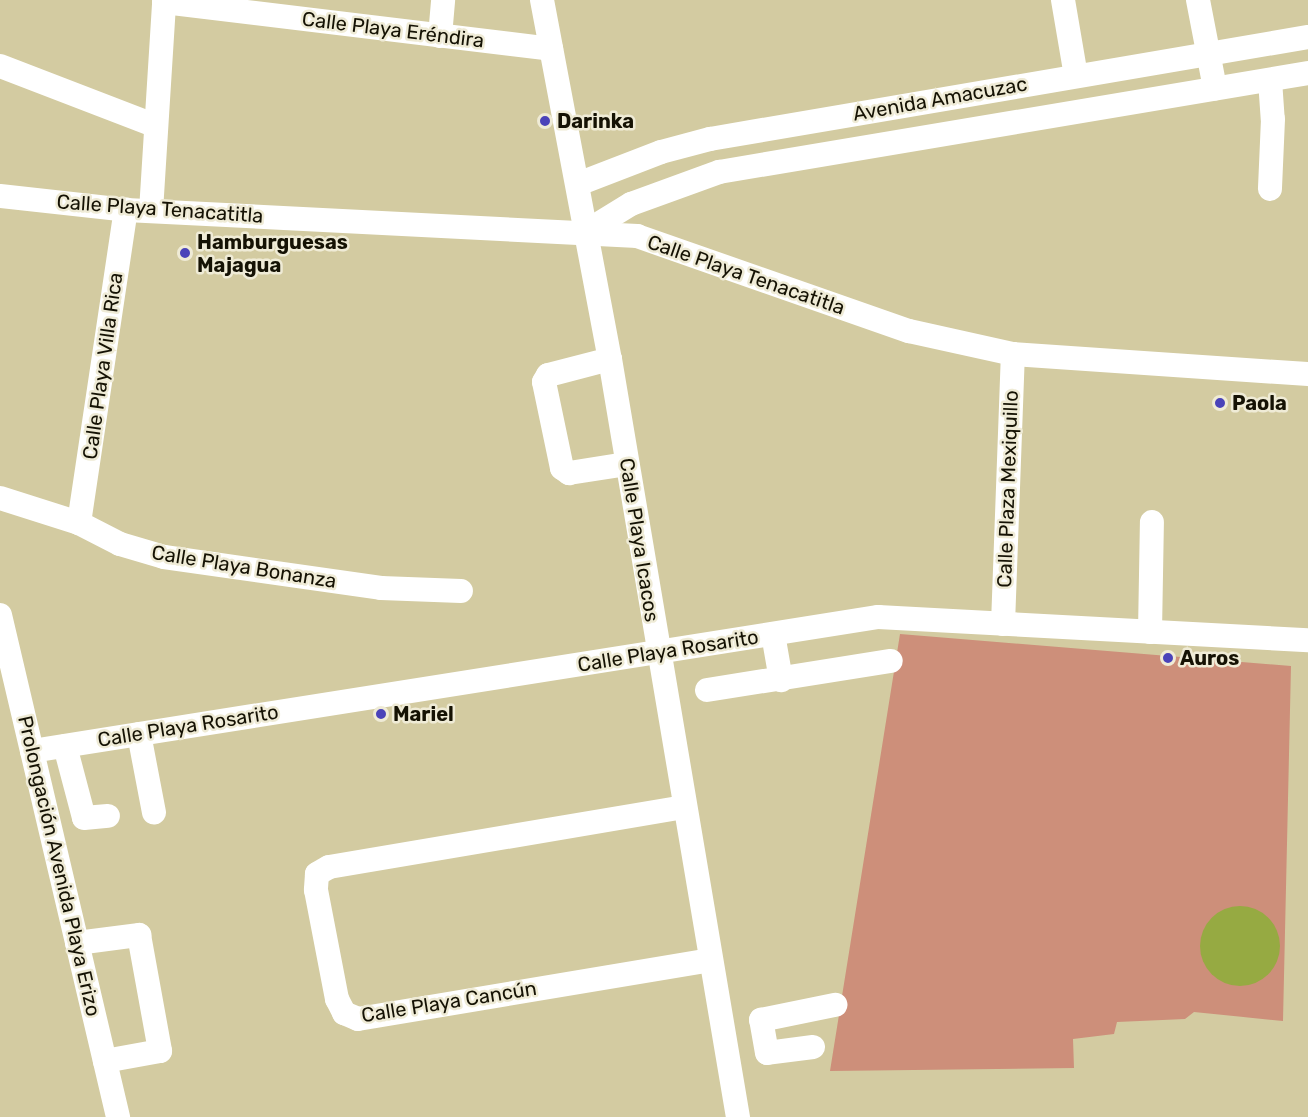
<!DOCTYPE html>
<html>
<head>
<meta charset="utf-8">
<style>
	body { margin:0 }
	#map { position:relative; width:1308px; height:1117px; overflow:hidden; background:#d3cba1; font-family:Rubik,sans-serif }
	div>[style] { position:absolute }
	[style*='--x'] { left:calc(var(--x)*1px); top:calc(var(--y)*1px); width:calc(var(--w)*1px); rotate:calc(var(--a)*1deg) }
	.green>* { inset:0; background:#cd8f7a }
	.building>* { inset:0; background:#96aa42 }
	.round { border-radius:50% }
	.minor>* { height:24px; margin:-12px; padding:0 12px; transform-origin:12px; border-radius:12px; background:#fff }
	.dots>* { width:16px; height:16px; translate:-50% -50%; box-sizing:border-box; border:3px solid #efebd6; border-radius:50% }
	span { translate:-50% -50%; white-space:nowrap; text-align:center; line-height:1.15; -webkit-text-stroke:5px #efebd6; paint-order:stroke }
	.street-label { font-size:20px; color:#151204 }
	.poi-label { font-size:20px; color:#151204; font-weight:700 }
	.left { translate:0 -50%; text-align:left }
</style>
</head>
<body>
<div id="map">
	<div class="green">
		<div style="clip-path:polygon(900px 634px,1291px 666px,1283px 1021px,1194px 1012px,1185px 1019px,1117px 1022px,1114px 1034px,1073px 1039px,1074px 1068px,830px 1071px)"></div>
	</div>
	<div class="building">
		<div class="round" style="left:1200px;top:906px;width:80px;height:80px"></div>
	</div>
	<div class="minor">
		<div style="--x:542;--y:0;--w:365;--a:79.3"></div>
		<div style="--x:610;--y:359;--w:769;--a:80.42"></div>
		<div style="--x:1063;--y:0;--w:77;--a:80.3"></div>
		<div style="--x:1198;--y:0;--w:90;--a:79.1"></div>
		<div style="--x:440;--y:36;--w:36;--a:-85"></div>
		<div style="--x:0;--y:66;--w:167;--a:21"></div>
		<div style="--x:1270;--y:80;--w:39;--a:86"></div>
		<div style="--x:1273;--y:119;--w:70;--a:92.5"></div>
		<div style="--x:578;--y:184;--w:89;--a:-21.1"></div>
		<div style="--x:661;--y:152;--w:51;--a:-14.9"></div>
		<div style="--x:710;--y:139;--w:607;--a:-9.68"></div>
		<div style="--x:0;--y:196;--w:127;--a:6.3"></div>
		<div style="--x:126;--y:210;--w:512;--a:2.91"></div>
		<div style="--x:637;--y:236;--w:288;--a:19.3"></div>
		<div style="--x:909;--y:331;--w:107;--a:12.5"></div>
		<div style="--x:1013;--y:354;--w:296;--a:3.9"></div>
		<div style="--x:151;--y:211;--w:209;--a:-86.4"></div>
		<div style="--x:164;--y:2;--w:390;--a:6.9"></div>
		<div style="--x:587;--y:231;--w:52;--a:-31.5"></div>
		<div style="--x:631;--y:204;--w:94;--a:-20"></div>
		<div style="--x:719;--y:172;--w:597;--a:-9.54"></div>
		<div style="--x:610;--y:359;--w:64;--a:165.5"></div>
		<div style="--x:548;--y:375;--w:8;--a:120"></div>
		<div style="--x:544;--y:382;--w:88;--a:78.2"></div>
		<div style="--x:562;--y:468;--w:9;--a:36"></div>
		<div style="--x:569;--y:473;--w:59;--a:-8.8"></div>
		<div style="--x:0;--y:498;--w:83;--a:17.6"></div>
		<div style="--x:79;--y:523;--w:46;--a:27.1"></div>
		<div style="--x:120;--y:544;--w:46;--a:16.5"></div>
		<div style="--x:164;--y:557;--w:219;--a:8.1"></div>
		<div style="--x:381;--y:588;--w:80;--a:2.1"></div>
		<div style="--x:79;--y:523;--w:317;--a:-81.5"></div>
		<div style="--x:0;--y:615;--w:516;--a:76.77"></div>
		<div style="--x:1003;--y:624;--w:270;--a:-87.9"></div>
		<div style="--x:1150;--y:632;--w:110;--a:-89"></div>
		<div style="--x:773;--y:634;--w:47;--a:80.1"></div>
		<div style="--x:707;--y:690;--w:186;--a:-9"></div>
		<div style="--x:139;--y:734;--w:80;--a:79.2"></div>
		<div style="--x:65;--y:746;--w:74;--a:75.2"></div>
		<div style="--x:84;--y:818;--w:24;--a:-5"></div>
		<div style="--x:32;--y:751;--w:857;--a:-9"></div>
		<div style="--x:878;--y:617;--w:431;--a:3.1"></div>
		<div style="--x:684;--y:807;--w:360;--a:170.4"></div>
		<div style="--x:329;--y:867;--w:14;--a:150"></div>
		<div style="--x:317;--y:874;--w:16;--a:94"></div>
		<div style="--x:316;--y:890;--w:111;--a:79.1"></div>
		<div style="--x:337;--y:999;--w:16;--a:63"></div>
		<div style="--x:344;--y:1013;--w:15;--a:23"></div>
		<div style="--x:358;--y:1019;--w:357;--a:-9.5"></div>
		<div style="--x:77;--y:943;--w:63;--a:-7.4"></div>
		<div style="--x:139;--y:935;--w:118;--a:79.7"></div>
		<div style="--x:160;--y:1051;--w:56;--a:169.7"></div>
		<div style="--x:813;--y:1047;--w:46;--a:172.6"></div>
		<div style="--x:767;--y:1053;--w:34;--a:-100"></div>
		<div style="--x:761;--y:1020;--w:76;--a:-11.5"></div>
	</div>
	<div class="dots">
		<div style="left:545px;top:121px;background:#4a43b9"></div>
		<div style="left:185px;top:253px;background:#4a43b9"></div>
		<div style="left:1220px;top:403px;background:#4a43b9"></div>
		<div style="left:1168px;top:658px;background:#4a43b9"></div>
		<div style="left:381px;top:714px;background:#4a43b9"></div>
	</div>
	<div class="street-label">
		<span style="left:393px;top:30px;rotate:7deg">Calle Playa Eréndira</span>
		<span style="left:940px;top:99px;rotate:-10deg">Avenida Amacuzac</span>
		<span style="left:160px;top:209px;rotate:4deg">Calle Playa Tenacatitla</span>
		<span style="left:746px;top:275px;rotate:19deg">Calle Playa Tenacatitla</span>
		<span style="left:103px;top:366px;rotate:-82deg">Calle Playa Villa Rica</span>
		<span style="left:1008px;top:489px;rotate:-88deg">Calle Plaza Mexiquillo</span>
		<span style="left:639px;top:540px;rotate:81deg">Calle Playa Icacos</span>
		<span style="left:244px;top:567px;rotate:9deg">Calle Playa Bonanza</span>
		<span style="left:668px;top:651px;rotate:-9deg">Calle Playa Rosarito</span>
		<span style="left:188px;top:726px;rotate:-9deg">Calle Playa Rosarito</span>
		<span style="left:59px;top:866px;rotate:77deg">Prolongación Avenida Playa Erizo</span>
		<span style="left:449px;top:1002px;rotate:-9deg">Calle Playa Cancún</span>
	</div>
	<div class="poi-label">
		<span class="left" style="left:557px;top:121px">Darinka</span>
		<span class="left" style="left:197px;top:254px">Hamburguesas<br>Majagua</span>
		<span class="left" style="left:1232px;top:403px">Paola</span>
		<span class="left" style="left:1180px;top:658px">Auros</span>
		<span class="left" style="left:393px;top:714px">Mariel</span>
	</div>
</div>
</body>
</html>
